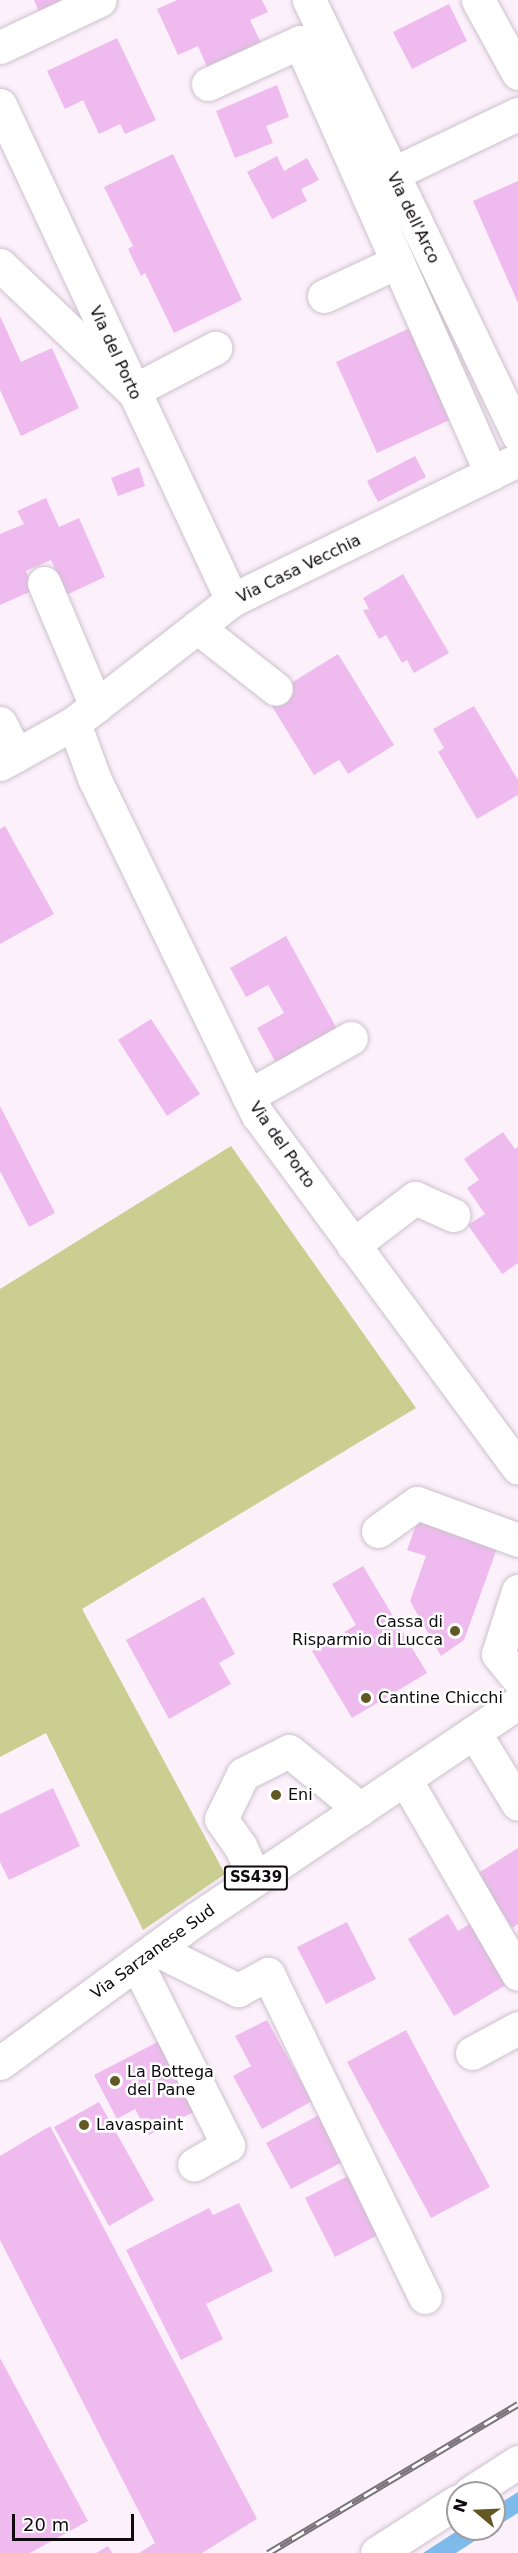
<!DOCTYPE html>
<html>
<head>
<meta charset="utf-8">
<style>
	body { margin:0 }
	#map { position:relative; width:518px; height:2553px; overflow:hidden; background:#fcf0fb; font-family:"DejaVu Sans",sans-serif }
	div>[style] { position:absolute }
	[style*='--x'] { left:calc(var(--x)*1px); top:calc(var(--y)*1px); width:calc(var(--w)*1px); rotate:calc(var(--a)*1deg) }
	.green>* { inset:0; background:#cace90 }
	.water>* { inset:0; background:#7fbbea }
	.building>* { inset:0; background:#efbbef }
	.roads { filter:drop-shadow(0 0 2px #ccc1cc) drop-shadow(0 0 2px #ccc1cc) }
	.minor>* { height:33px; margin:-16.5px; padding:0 16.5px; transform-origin:16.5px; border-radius:16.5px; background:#fff }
	.major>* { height:33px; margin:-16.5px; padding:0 16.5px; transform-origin:16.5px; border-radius:16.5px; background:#fff }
	.rail>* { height:7px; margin-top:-3.5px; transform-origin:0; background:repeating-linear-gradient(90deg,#fff 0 14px,#7c747b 0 28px); box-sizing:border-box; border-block:2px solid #7c747b }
	.dots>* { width:16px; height:16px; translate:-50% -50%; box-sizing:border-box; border:3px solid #fff; border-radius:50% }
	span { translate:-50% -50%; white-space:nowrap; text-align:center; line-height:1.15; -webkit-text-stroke:5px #fff; paint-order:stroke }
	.shield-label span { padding:2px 4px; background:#fff; border:2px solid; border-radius:4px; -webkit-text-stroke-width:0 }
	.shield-label { font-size:15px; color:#0e0a0e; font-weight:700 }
	.street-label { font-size:16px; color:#0e0a0e }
	.poi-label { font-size:16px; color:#0e0a0e }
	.right { translate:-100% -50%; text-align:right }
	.left { translate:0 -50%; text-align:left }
	.north { position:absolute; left:446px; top:2481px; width:60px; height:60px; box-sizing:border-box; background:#fff; border:2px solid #9f9d9f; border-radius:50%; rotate:289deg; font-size:16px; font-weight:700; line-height:24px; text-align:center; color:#0e0a0e }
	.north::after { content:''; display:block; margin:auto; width:21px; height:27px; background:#625824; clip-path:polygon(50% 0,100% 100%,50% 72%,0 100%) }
	.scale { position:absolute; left:12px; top:2514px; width:122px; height:27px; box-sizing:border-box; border:3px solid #0e0a0e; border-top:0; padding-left:8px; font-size:18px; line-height:21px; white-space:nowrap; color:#0e0a0e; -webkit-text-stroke:4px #fff; paint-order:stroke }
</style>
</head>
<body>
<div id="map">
	<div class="green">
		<div style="clip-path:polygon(231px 1146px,416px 1408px,82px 1609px,225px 1874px,143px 1930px,46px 1733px,0 1757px,0 1289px)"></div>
	</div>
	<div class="water">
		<div style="clip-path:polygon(518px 2492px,518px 2513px,494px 2528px,494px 2507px)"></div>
		<div style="clip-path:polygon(460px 2529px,493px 2529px,456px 2553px,423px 2553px)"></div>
	</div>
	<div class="building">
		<div style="clip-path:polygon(34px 0,69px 0,40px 14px)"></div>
		<div style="clip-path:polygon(177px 0,262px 0,268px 12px,250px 20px,261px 43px,207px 67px,198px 46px,178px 55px,157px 9px)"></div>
		<div style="clip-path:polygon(449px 4px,467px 41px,412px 69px,393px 32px)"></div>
		<div style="clip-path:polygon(117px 38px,156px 120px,125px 134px,120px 124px,99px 134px,83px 100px,65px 109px,47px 71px)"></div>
		<div style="clip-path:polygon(277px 85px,289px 117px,266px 126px,273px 143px,235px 158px,216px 111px)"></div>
		<div style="clip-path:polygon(173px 154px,242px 300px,174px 333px,145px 273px,141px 276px,128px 249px,133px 246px,104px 187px)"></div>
		<div style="clip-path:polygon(277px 156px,284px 171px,307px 158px,319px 180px,301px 189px,307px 201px,272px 219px,247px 172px)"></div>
		<div style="clip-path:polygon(518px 181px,518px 303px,473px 201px)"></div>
		<div style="clip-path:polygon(0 316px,21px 362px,52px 348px,79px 408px,21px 436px,0 390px)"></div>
		<div style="clip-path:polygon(412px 327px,454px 418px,377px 453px,336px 362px)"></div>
		<div style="clip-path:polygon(415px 456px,426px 477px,378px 502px,367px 481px)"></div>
		<div style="clip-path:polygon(139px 467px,145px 486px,118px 496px,111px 478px)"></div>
		<div style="clip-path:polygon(46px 498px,59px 527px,79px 518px,105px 577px,66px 595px,51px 560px,26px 571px,34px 590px,0 605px,0 534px,24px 524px,17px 511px)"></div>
		<div style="clip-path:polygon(403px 574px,449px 653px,414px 673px,407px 660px,402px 663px,386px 635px,379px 639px,363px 610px,369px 609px,363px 598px)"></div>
		<div style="clip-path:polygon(338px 654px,394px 745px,348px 774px,339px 760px,314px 775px,267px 698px)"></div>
		<div style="clip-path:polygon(474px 706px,518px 780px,518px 795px,477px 819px,438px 752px,444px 748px,433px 729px)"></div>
		<div style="clip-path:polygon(5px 826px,54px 914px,0 944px,0 829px)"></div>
		<div style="clip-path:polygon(286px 936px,337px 1029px,276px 1063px,257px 1028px,284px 1013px,268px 985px,246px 997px,230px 968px)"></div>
		<div style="clip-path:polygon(151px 1019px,200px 1094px,167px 1116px,118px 1040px)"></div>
		<div style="clip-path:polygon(0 1106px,55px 1213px,29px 1227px,0 1171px)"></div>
		<div style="clip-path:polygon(503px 1132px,515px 1149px,518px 1147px,518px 1263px,502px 1274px,468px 1225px,485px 1214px,467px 1188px,479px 1180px,464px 1159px)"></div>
		<div style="clip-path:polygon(420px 1514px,499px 1543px,464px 1640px,441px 1656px,410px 1601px,426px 1556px,407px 1550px)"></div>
		<div style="clip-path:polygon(363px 1566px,427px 1673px,352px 1718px,312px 1651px,356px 1625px,332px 1584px)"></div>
		<div style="clip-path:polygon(204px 1597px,235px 1654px,219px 1663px,231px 1684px,169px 1719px,126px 1640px)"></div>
		<div style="clip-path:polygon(53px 1788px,80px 1846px,9px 1880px,0 1862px,0 1814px)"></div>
		<div style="clip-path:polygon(518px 1848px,518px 1924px,512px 1928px,477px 1874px)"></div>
		<div style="clip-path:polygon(448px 1914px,458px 1931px,478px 1919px,514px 1980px,454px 2016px,408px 1939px)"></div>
		<div style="clip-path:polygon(347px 1922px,376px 1979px,326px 2004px,297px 1947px)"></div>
		<div style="clip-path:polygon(267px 2020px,312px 2101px,262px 2129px,233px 2076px,251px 2066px,235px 2036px)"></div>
		<div style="clip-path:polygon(406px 2030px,490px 2187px,431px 2218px,347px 2062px)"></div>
		<div style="clip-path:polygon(169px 2036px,205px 2106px,149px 2135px,135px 2109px,117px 2119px,94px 2075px)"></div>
		<div style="clip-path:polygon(99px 2102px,154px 2200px,109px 2226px,54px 2127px)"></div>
		<div style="clip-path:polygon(321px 2114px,346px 2160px,291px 2189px,266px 2143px)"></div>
		<div style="clip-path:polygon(50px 2126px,257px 2519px,202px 2553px,139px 2553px,155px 2543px,0 2240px,0 2156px)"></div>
		<div style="clip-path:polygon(350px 2175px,380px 2234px,335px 2257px,305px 2198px)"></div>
		<div style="clip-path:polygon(239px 2203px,273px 2271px,206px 2304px,223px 2339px,181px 2360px,126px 2250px,209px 2208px,213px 2215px)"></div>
		<div style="clip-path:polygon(0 2358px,88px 2521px,30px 2553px,0 2553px)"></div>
		<div style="clip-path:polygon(108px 2546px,112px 2553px,96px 2553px)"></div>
	</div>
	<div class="roads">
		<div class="minor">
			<div style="--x:309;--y:0;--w:483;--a:64.3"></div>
			<div style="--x:478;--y:0;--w:83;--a:61.3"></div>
			<div style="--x:0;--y:47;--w:110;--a:-25.2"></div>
			<div style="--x:208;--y:84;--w:101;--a:-24.5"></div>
			<div style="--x:300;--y:42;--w:472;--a:66.1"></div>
			<div style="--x:0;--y:105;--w:547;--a:64.89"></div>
			<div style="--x:392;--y:174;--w:140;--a:-25.5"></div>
			<div style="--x:0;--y:265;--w:183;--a:43.5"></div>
			<div style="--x:133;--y:391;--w:93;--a:-27.7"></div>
			<div style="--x:324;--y:296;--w:81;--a:-25"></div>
			<div style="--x:44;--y:583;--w:134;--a:67.1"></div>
			<div style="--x:197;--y:627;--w:100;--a:38.1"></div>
			<div style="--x:0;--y:723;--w:36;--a:63"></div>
			<div style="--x:74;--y:723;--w:59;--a:70"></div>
			<div style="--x:94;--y:778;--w:375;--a:64.1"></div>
			<div style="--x:258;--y:1115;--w:438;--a:53.6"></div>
			<div style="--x:0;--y:764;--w:85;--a:-29"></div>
			<div style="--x:74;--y:723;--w:200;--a:-37.9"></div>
			<div style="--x:232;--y:600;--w:318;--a:-26.1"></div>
			<div style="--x:248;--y:1096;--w:118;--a:-29.4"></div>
			<div style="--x:353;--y:1245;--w:78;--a:-37.2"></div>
			<div style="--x:415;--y:1198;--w:42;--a:24.1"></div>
			<div style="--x:378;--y:1531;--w:48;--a:-35.7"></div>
			<div style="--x:417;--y:1503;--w:108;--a:20.1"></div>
			<div style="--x:518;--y:1591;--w:66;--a:107.6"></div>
			<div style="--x:498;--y:1654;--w:32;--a:51"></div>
			<div style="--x:474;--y:1732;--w:84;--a:58.6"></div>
			<div style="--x:405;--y:1779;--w:225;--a:59.9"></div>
			<div style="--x:255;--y:1879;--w:36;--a:-114"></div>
			<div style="--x:240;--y:1846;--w:33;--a:-125"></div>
			<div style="--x:221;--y:1819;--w:50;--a:-63.9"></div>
			<div style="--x:243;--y:1774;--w:51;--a:-26.6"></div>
			<div style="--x:289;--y:1751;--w:92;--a:39.2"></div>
			<div style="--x:155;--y:1949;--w:93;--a:26.3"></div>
			<div style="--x:238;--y:1990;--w:34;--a:-28"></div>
			<div style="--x:268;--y:1974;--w:359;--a:64.1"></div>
			<div style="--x:137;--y:1964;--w:203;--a:63.3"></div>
			<div style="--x:228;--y:2145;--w:39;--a:150"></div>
			<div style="--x:472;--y:2053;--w:52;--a:-28.5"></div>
			<div style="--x:470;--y:2493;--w:57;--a:-32.9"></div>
			<div style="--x:377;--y:2553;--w:96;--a:-32.7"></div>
		</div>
		<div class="major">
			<div style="--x:0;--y:2063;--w:243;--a:-36.3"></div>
			<div style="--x:196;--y:1919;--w:388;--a:-33.9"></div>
		</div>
	</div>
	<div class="rail">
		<div style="--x:268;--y:2553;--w:291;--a:-30.8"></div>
	</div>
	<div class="dots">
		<div style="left:455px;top:1631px;background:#625824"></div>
		<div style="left:366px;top:1698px;background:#625824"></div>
		<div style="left:276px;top:1795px;background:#625824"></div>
		<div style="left:115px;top:2081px;background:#625824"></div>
		<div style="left:84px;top:2125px;background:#625824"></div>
	</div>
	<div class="shield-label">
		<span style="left:256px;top:1878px">SS439</span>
	</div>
	<div class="street-label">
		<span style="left:413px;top:218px;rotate:64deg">Via dell'Arco</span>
		<span style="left:115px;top:353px;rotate:65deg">Via del Porto</span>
		<span style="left:299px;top:569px;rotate:-26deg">Via Casa Vecchia</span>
		<span style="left:282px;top:1145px;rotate:55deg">Via del Porto</span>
		<span style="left:153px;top:1952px;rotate:-36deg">Via Sarzanese Sud</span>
	</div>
	<div class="poi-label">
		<span class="right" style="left:443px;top:1631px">Cassa di<br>Risparmio di Lucca</span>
		<span class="left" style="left:378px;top:1698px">Cantine Chicchi</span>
		<span class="left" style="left:288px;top:1795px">Eni</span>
		<span class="left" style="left:127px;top:2081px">La Bottega<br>del Pane</span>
		<span class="left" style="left:96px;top:2125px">Lavaspaint</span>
	</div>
	<div class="north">N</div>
	<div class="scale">20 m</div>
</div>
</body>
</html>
